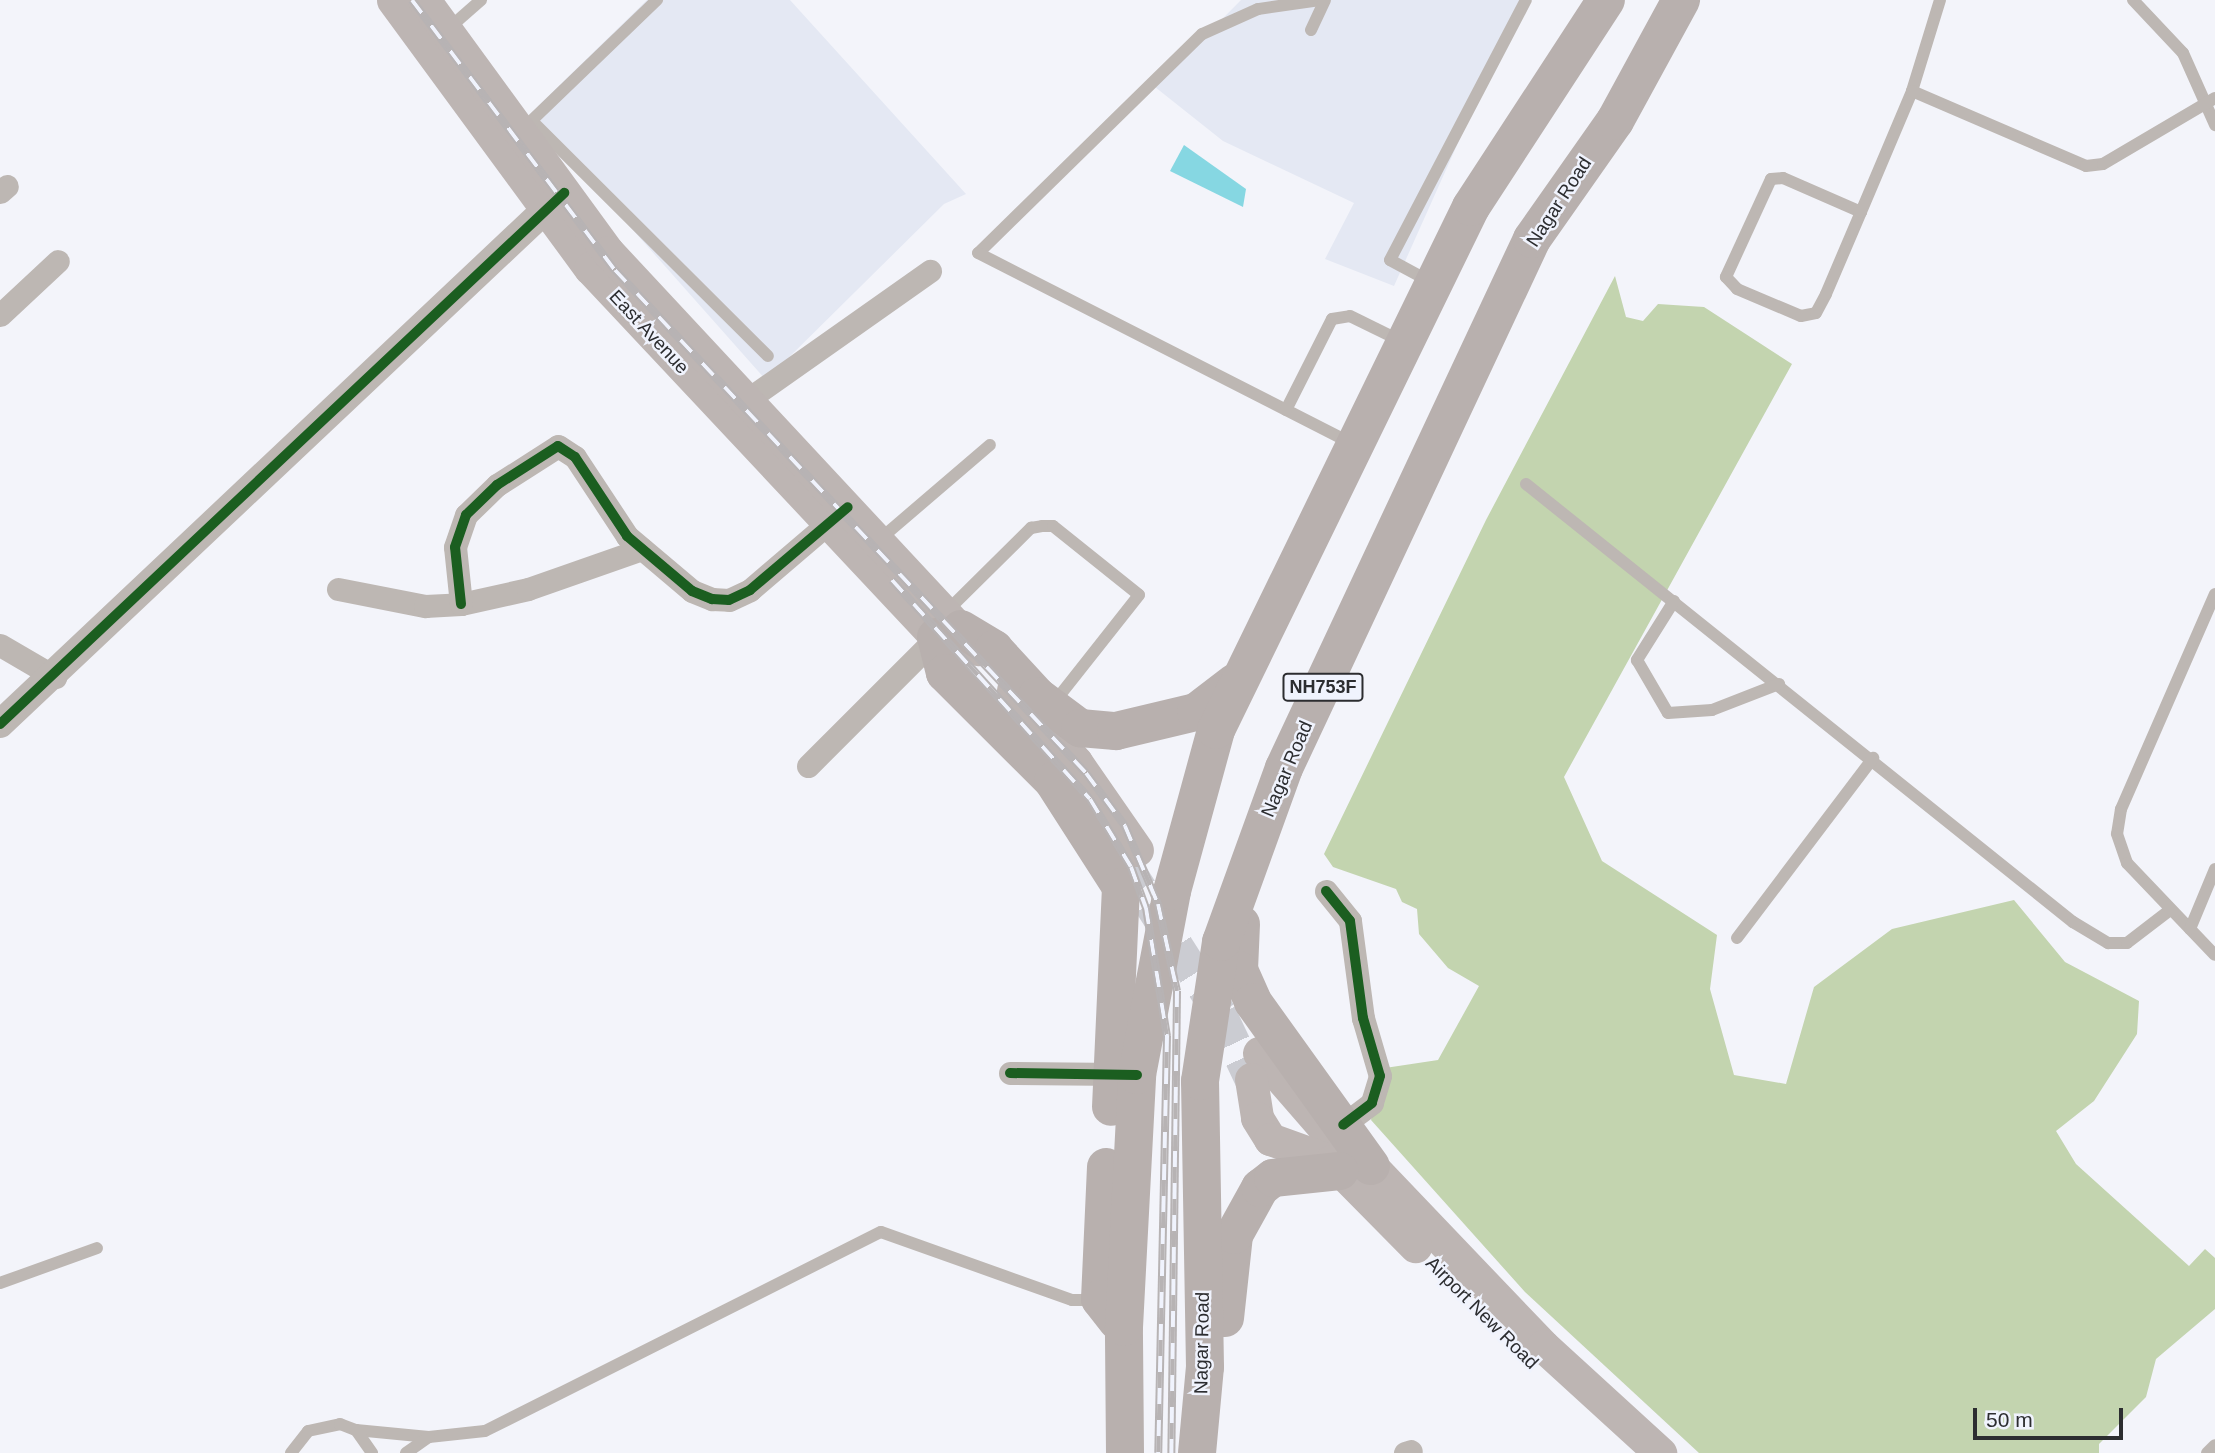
<!DOCTYPE html>
<html>
<head>
<meta charset="utf-8">
<style>
	body { margin:0 }
	#map { position:relative; width:2215px; height:1453px; overflow:hidden; background:#f3f4fa; font-family:Arial,sans-serif }
	div>[style] { position:absolute }
	[style*='--x'] { left:calc(var(--x)*1px); top:calc(var(--y)*1px); width:calc(var(--w)*1px); rotate:calc(var(--a)*1deg) }
	.built>* { inset:0; background:#e4e8f3 }
	.forest>* { inset:0; background:#c3d4af }
	.water>* { inset:0; background:#86d7e2 }
	.secondary-tunnel>* { height:33px; margin-top:-16.5px; transform-origin:0; background:repeating-linear-gradient(90deg,#cbccd2 0 33px,transparent 0 50px) }
	.service>* { height:12px; margin:-6px; padding:0 6px; transform-origin:6px; border-radius:6px; background:#bdb7b3 }
	.minor>* { height:23px; margin:-11.5px; padding:0 11.5px; transform-origin:11.5px; border-radius:11.5px; background:#bdb7b3 }
	.tertiary>* { height:28px; margin:-14px; padding:0 14px; transform-origin:14px; border-radius:14px; background:#bdb7b3 }
	.secondary>* { height:33px; margin:-16.5px; padding:0 16.5px; transform-origin:16.5px; border-radius:16.5px; background:#bdb5b3 }
	.trunk>* { height:38px; margin:-19px; padding:0 19px; transform-origin:19px; border-radius:19px; background:#b8b0ae }
	.rail>* { height:8px; margin-top:-4px; transform-origin:0; background:repeating-linear-gradient(90deg,#f0f3fd 0 16px,#b7b3b4 0 32px); box-sizing:border-box; border-block:2px solid #b7b3b4 }
	.cycleway>* { height:10px; margin:-5px; padding:0 5px; transform-origin:5px; border-radius:5px; background:#1b5e20 }
	span { translate:-50% -50%; white-space:nowrap; text-align:center; line-height:1.15; -webkit-text-stroke:5px #f0f3fd; paint-order:stroke }
	.shield-label span { padding:2px 5px; background:#f0f3fd; border:2px solid; border-radius:5px; -webkit-text-stroke-width:0 }
	.shield-label { font-size:18px; color:#2c2d30; font-weight:700 }
	.street-label { font-size:19px; color:#2c2d30 }
	.scale { position:absolute; left:1973px; top:1408px; width:150px; height:32px; box-sizing:border-box; border:4px solid #2c2d30; border-top:0; padding-left:9px; font-size:21px; line-height:24px; white-space:nowrap; color:#2c2d30; -webkit-text-stroke:5px #f0f3fd; paint-order:stroke }
</style>
</head>
<body>
<div id="map">
	<div class="built">
		<div style="clip-path:polygon(647px 0,790px 0,966px 194px,944px 204px,766px 380px,530px 114px)"></div>
		<div style="clip-path:polygon(1241px 0,1522px 0,1394px 286px,1325px 259px,1354px 203px,1223px 141px,1155px 87px)"></div>
	</div>
	<div class="forest">
		<div style="clip-path:polygon(1615px 276px,1626px 317px,1643px 321px,1658px 304px,1704px 307px,1792px 364px,1564px 777px,1602px 861px,1717px 935px,1710px 989px,1734px 1075px,1786px 1084px,1814px 987px,1892px 929px,2014px 900px,2065px 962px,2139px 1001px,2137px 1034px,2094px 1101px,2056px 1131px,2076px 1164px,2189px 1266px,2205px 1249px,2215px 1258px,2215px 1309px,2156px 1359px,2146px 1397px,2099px 1444px,2099px 1453px,1699px 1453px,1525px 1292px,1371px 1120px,1385px 1068px,1438px 1060px,1479px 986px,1448px 968px,1419px 934px,1417px 909px,1402px 902px,1396px 889px,1333px 867px,1324px 854px,1486px 520px)"></div>
	</div>
	<div class="water">
		<div style="clip-path:polygon(1184px 145px,1246px 189px,1243px 207px,1170px 171px)"></div>
	</div>
	<div class="secondary-tunnel">
		<div style="--x:1123;--y:861;--w:180;--a:57.5"></div>
		<div style="--x:1220;--y:1013;--w:73;--a:64.8"></div>
	</div>
	<div class="service">
		<div style="--x:1320;--y:0;--w:63;--a:171.7"></div>
		<div style="--x:1258;--y:9;--w:61;--a:155.9"></div>
		<div style="--x:1202;--y:34;--w:313;--a:135.6"></div>
		<div style="--x:978;--y:253;--w:421;--a:27"></div>
		<div style="--x:2133;--y:0;--w:73;--a:46.7"></div>
		<div style="--x:2183;--y:53;--w:79;--a:66"></div>
		<div style="--x:448;--y:29;--w:44;--a:-41.3"></div>
		<div style="--x:1311;--y:30;--w:33;--a:-65"></div>
		<div style="--x:1912;--y:91;--w:95;--a:-72.9"></div>
		<div style="--x:532;--y:121;--w:333;--a:44.9"></div>
		<div style="--x:526;--y:126;--w:182;--a:-43.9"></div>
		<div style="--x:1861;--y:212;--w:85;--a:-156.4"></div>
		<div style="--x:1783;--y:178;--w:12;--a:175"></div>
		<div style="--x:1771;--y:179;--w:108;--a:114.7"></div>
		<div style="--x:1726;--y:277;--w:16;--a:47"></div>
		<div style="--x:1737;--y:289;--w:69;--a:22.9"></div>
		<div style="--x:1801;--y:316;--w:15;--a:-11"></div>
		<div style="--x:1816;--y:313;--w:21;--a:-62"></div>
		<div style="--x:1826;--y:294;--w:89;--a:-66.9"></div>
		<div style="--x:1861;--y:212;--w:131;--a:-67.1"></div>
		<div style="--x:1912;--y:91;--w:189;--a:23.3"></div>
		<div style="--x:2086;--y:166;--w:17;--a:-7"></div>
		<div style="--x:2103;--y:164;--w:130;--a:-30.5"></div>
		<div style="--x:1429;--y:281;--w:44;--a:-151.7"></div>
		<div style="--x:1390;--y:260;--w:293;--a:-62.4"></div>
		<div style="--x:1286;--y:410;--w:102;--a:-63.2"></div>
		<div style="--x:1332;--y:319;--w:18;--a:-9"></div>
		<div style="--x:1350;--y:316;--w:57;--a:26.1"></div>
		<div style="--x:1526;--y:484;--w:701;--a:38.69"></div>
		<div style="--x:2073;--y:922;--w:41;--a:31"></div>
		<div style="--x:2108;--y:943;--w:19;--a:0"></div>
		<div style="--x:2127;--y:943;--w:54;--a:-37.5"></div>
		<div style="--x:879;--y:540;--w:146;--a:-40.6"></div>
		<div style="--x:2215;--y:594;--w:235;--a:113.6"></div>
		<div style="--x:2121;--y:809;--w:25;--a:99"></div>
		<div style="--x:2117;--y:834;--w:31;--a:71"></div>
		<div style="--x:2127;--y:863;--w:127;--a:46.3"></div>
		<div style="--x:1674;--y:601;--w:70;--a:122.1"></div>
		<div style="--x:1637;--y:660;--w:61;--a:59.7"></div>
		<div style="--x:1668;--y:713;--w:44;--a:-3.9"></div>
		<div style="--x:1712;--y:710;--w:72;--a:-21.2"></div>
		<div style="--x:946;--y:612;--w:120;--a:-44.7"></div>
		<div style="--x:1031;--y:528;--w:11;--a:-10"></div>
		<div style="--x:1042;--y:526;--w:11;--a:0"></div>
		<div style="--x:1053;--y:526;--w:110;--a:38.7"></div>
		<div style="--x:1139;--y:595;--w:140;--a:128.3"></div>
		<div style="--x:2190;--y:929;--w:65;--a:-67.4"></div>
		<div style="--x:1737;--y:938;--w:226;--a:-52.9"></div>
		<div style="--x:0;--y:1283;--w:103;--a:-19.8"></div>
		<div style="--x:356;--y:1430;--w:73;--a:5.5"></div>
		<div style="--x:429;--y:1437;--w:56;--a:-6.1"></div>
		<div style="--x:485;--y:1431;--w:443;--a:-26.7"></div>
		<div style="--x:881;--y:1232;--w:203;--a:19.6"></div>
		<div style="--x:1072;--y:1300;--w:25;--a:0"></div>
		<div style="--x:291;--y:1453;--w:28;--a:-52"></div>
		<div style="--x:308;--y:1431;--w:33;--a:-12"></div>
		<div style="--x:340;--y:1424;--w:17;--a:21"></div>
		<div style="--x:356;--y:1430;--w:28;--a:55"></div>
		<div style="--x:406;--y:1453;--w:28;--a:-35"></div>
		<div style="--x:2207;--y:1453;--w:11;--a:-45"></div>
	</div>
	<div class="minor">
		<div style="--x:0;--y:192;--w:9;--a:-41"></div>
		<div style="--x:0;--y:315;--w:79;--a:-43"></div>
		<div style="--x:747;--y:400;--w:224;--a:-35.2"></div>
		<div style="--x:338;--y:589;--w:89;--a:11.1"></div>
		<div style="--x:425;--y:606;--w:36;--a:-3"></div>
		<div style="--x:461;--y:604;--w:69;--a:-12.6"></div>
		<div style="--x:528;--y:589;--w:121;--a:-19.3"></div>
		<div style="--x:461;--y:604;--w:57;--a:-96"></div>
		<div style="--x:455;--y:547;--w:34;--a:-71"></div>
		<div style="--x:466;--y:515;--w:43;--a:-44.1"></div>
		<div style="--x:497;--y:485;--w:72;--a:-32.6"></div>
		<div style="--x:558;--y:446;--w:20;--a:33"></div>
		<div style="--x:575;--y:457;--w:95;--a:56.6"></div>
		<div style="--x:627;--y:536;--w:85;--a:40.2"></div>
		<div style="--x:692;--y:591;--w:22;--a:22"></div>
		<div style="--x:712;--y:599;--w:17;--a:3"></div>
		<div style="--x:729;--y:600;--w:23;--a:-25"></div>
		<div style="--x:750;--y:590;--w:118;--a:-40.5"></div>
		<div style="--x:0;--y:645;--w:64;--a:30.2"></div>
		<div style="--x:808;--y:766;--w:190;--a:-45"></div>
		<div style="--x:1326;--y:891;--w:38;--a:51"></div>
		<div style="--x:1350;--y:921;--w:98;--a:82.4"></div>
		<div style="--x:1363;--y:1018;--w:60;--a:73.7"></div>
		<div style="--x:1380;--y:1076;--w:28;--a:107"></div>
		<div style="--x:1372;--y:1103;--w:36;--a:143"></div>
		<div style="--x:1010;--y:1073;--w:112;--a:0.5"></div>
		<div style="--x:1405;--y:1453;--w:6;--a:-18"></div>
	</div>
	<div class="tertiary">
		<div style="--x:0;--y:724;--w:771;--a:-43.32"></div>
	</div>
	<div class="secondary">
		<div style="--x:393;--y:0;--w:333;--a:53.7"></div>
		<div style="--x:590;--y:268;--w:532;--a:46.83"></div>
		<div style="--x:424;--y:0;--w:312;--a:53.9"></div>
		<div style="--x:608;--y:252;--w:543;--a:47.02"></div>
		<div style="--x:1013;--y:690;--w:96;--a:48.8"></div>
		<div style="--x:1076;--y:762;--w:107;--a:55.3"></div>
		<div style="--x:1259;--y:1053;--w:131;--a:49"></div>
		<div style="--x:1345;--y:1152;--w:30;--a:28"></div>
		<div style="--x:1371;--y:1166;--w:249;--a:46.3"></div>
		<div style="--x:1543;--y:1346;--w:159;--a:42.4"></div>
		<div style="--x:1251;--y:1079;--w:39;--a:81"></div>
		<div style="--x:1257;--y:1118;--w:25;--a:58"></div>
		<div style="--x:1270;--y:1139;--w:65;--a:19.8"></div>
		<div style="--x:1331;--y:1161;--w:120;--a:45.3"></div>
	</div>
	<div class="trunk">
		<div style="--x:961;--y:629;--w:39;--a:31"></div>
		<div style="--x:994;--y:649;--w:64;--a:47.5"></div>
		<div style="--x:1037;--y:696;--w:54;--a:36.7"></div>
		<div style="--x:1080;--y:728;--w:36;--a:5"></div>
		<div style="--x:1116;--y:731;--w:82;--a:-13.4"></div>
		<div style="--x:1196;--y:712;--w:48;--a:-37.3"></div>
		<div style="--x:936;--y:637;--w:37;--a:76"></div>
		<div style="--x:945;--y:673;--w:153;--a:45"></div>
		<div style="--x:1053;--y:781;--w:126;--a:57.3"></div>
		<div style="--x:1121;--y:887;--w:220;--a:92.6"></div>
		<div style="--x:1241;--y:924;--w:46;--a:92.5"></div>
		<div style="--x:1239;--y:970;--w:35;--a:66"></div>
		<div style="--x:1253;--y:1002;--w:202;--a:54.3"></div>
		<div style="--x:1106;--y:1167;--w:132;--a:92.6"></div>
		<div style="--x:1100;--y:1299;--w:28;--a:52"></div>
		<div style="--x:1225;--y:1318;--w:83;--a:-83.8"></div>
		<div style="--x:1234;--y:1235;--w:54;--a:-61"></div>
		<div style="--x:1260;--y:1188;--w:16;--a:-38"></div>
		<div style="--x:1273;--y:1178;--w:67;--a:-6"></div>
		<div style="--x:1125;--y:1453;--w:126;--a:-90.5"></div>
		<div style="--x:1124;--y:1327;--w:252;--a:-87"></div>
		<div style="--x:1137;--y:1075;--w:187;--a:-79.2"></div>
		<div style="--x:1172;--y:891;--w:167;--a:-74.7"></div>
		<div style="--x:1216;--y:730;--w:582;--a:-64.01"></div>
		<div style="--x:1471;--y:207;--w:247;--a:-56.9"></div>
		<div style="--x:1197;--y:1453;--w:86;--a:-84.7"></div>
		<div style="--x:1205;--y:1367;--w:286;--a:-91"></div>
		<div style="--x:1200;--y:1081;--w:141;--a:-81.4"></div>
		<div style="--x:1221;--y:942;--w:185;--a:-70.1"></div>
		<div style="--x:1284;--y:768;--w:584;--a:-64.88"></div>
		<div style="--x:1532;--y:239;--w:144;--a:-54.9"></div>
		<div style="--x:1615;--y:121;--w:138;--a:-61.4"></div>
	</div>
	<div class="rail">
		<div style="--x:412;--y:0;--w:338;--a:53.1"></div>
		<div style="--x:615;--y:270;--w:689;--a:46.88"></div>
		<div style="--x:1086;--y:773;--w:66;--a:53.7"></div>
		<div style="--x:1125;--y:826;--w:85;--a:67.1"></div>
		<div style="--x:1158;--y:904;--w:89;--a:77.7"></div>
		<div style="--x:1177;--y:991;--w:462;--a:90.7"></div>
		<div style="--x:892;--y:580;--w:295;--a:47.9"></div>
		<div style="--x:1090;--y:799;--w:79;--a:58.9"></div>
		<div style="--x:1131;--y:867;--w:44;--a:69.9"></div>
		<div style="--x:1146;--y:908;--w:130;--a:80.7"></div>
		<div style="--x:1167;--y:1036;--w:417;--a:91.2"></div>
	</div>
	<div class="cycleway">
		<div style="--x:461;--y:604;--w:57;--a:-96"></div>
		<div style="--x:455;--y:547;--w:34;--a:-71"></div>
		<div style="--x:466;--y:515;--w:43;--a:-44.1"></div>
		<div style="--x:497;--y:485;--w:72;--a:-32.6"></div>
		<div style="--x:558;--y:446;--w:20;--a:33"></div>
		<div style="--x:575;--y:457;--w:95;--a:56.6"></div>
		<div style="--x:627;--y:536;--w:85;--a:40.2"></div>
		<div style="--x:692;--y:591;--w:22;--a:22"></div>
		<div style="--x:712;--y:599;--w:17;--a:3"></div>
		<div style="--x:729;--y:600;--w:23;--a:-25"></div>
		<div style="--x:750;--y:590;--w:128;--a:-40.3"></div>
		<div style="--x:0;--y:724;--w:775;--a:-43.27"></div>
		<div style="--x:1326;--y:891;--w:38;--a:51"></div>
		<div style="--x:1350;--y:921;--w:98;--a:82.4"></div>
		<div style="--x:1363;--y:1018;--w:60;--a:73.7"></div>
		<div style="--x:1380;--y:1076;--w:28;--a:107"></div>
		<div style="--x:1372;--y:1103;--w:36;--a:143"></div>
		<div style="--x:1010;--y:1073;--w:127;--a:0.9"></div>
	</div>
	<div class="shield-label">
		<span style="left:1323px;top:687px">NH753F</span>
	</div>
	<div class="street-label">
		<span style="left:1559px;top:202px;rotate:-57deg">Nagar Road</span>
		<span style="left:649px;top:332px;rotate:47deg">East Avenue</span>
		<span style="left:1287px;top:769px;rotate:-67deg">Nagar Road</span>
		<span style="left:1482px;top:1313px;rotate:45deg">Airport New Road</span>
		<span style="left:1202px;top:1343px;rotate:-89deg">Nagar Road</span>
	</div>
	<div class="scale">50 m</div>
</div>
</body>
</html>
